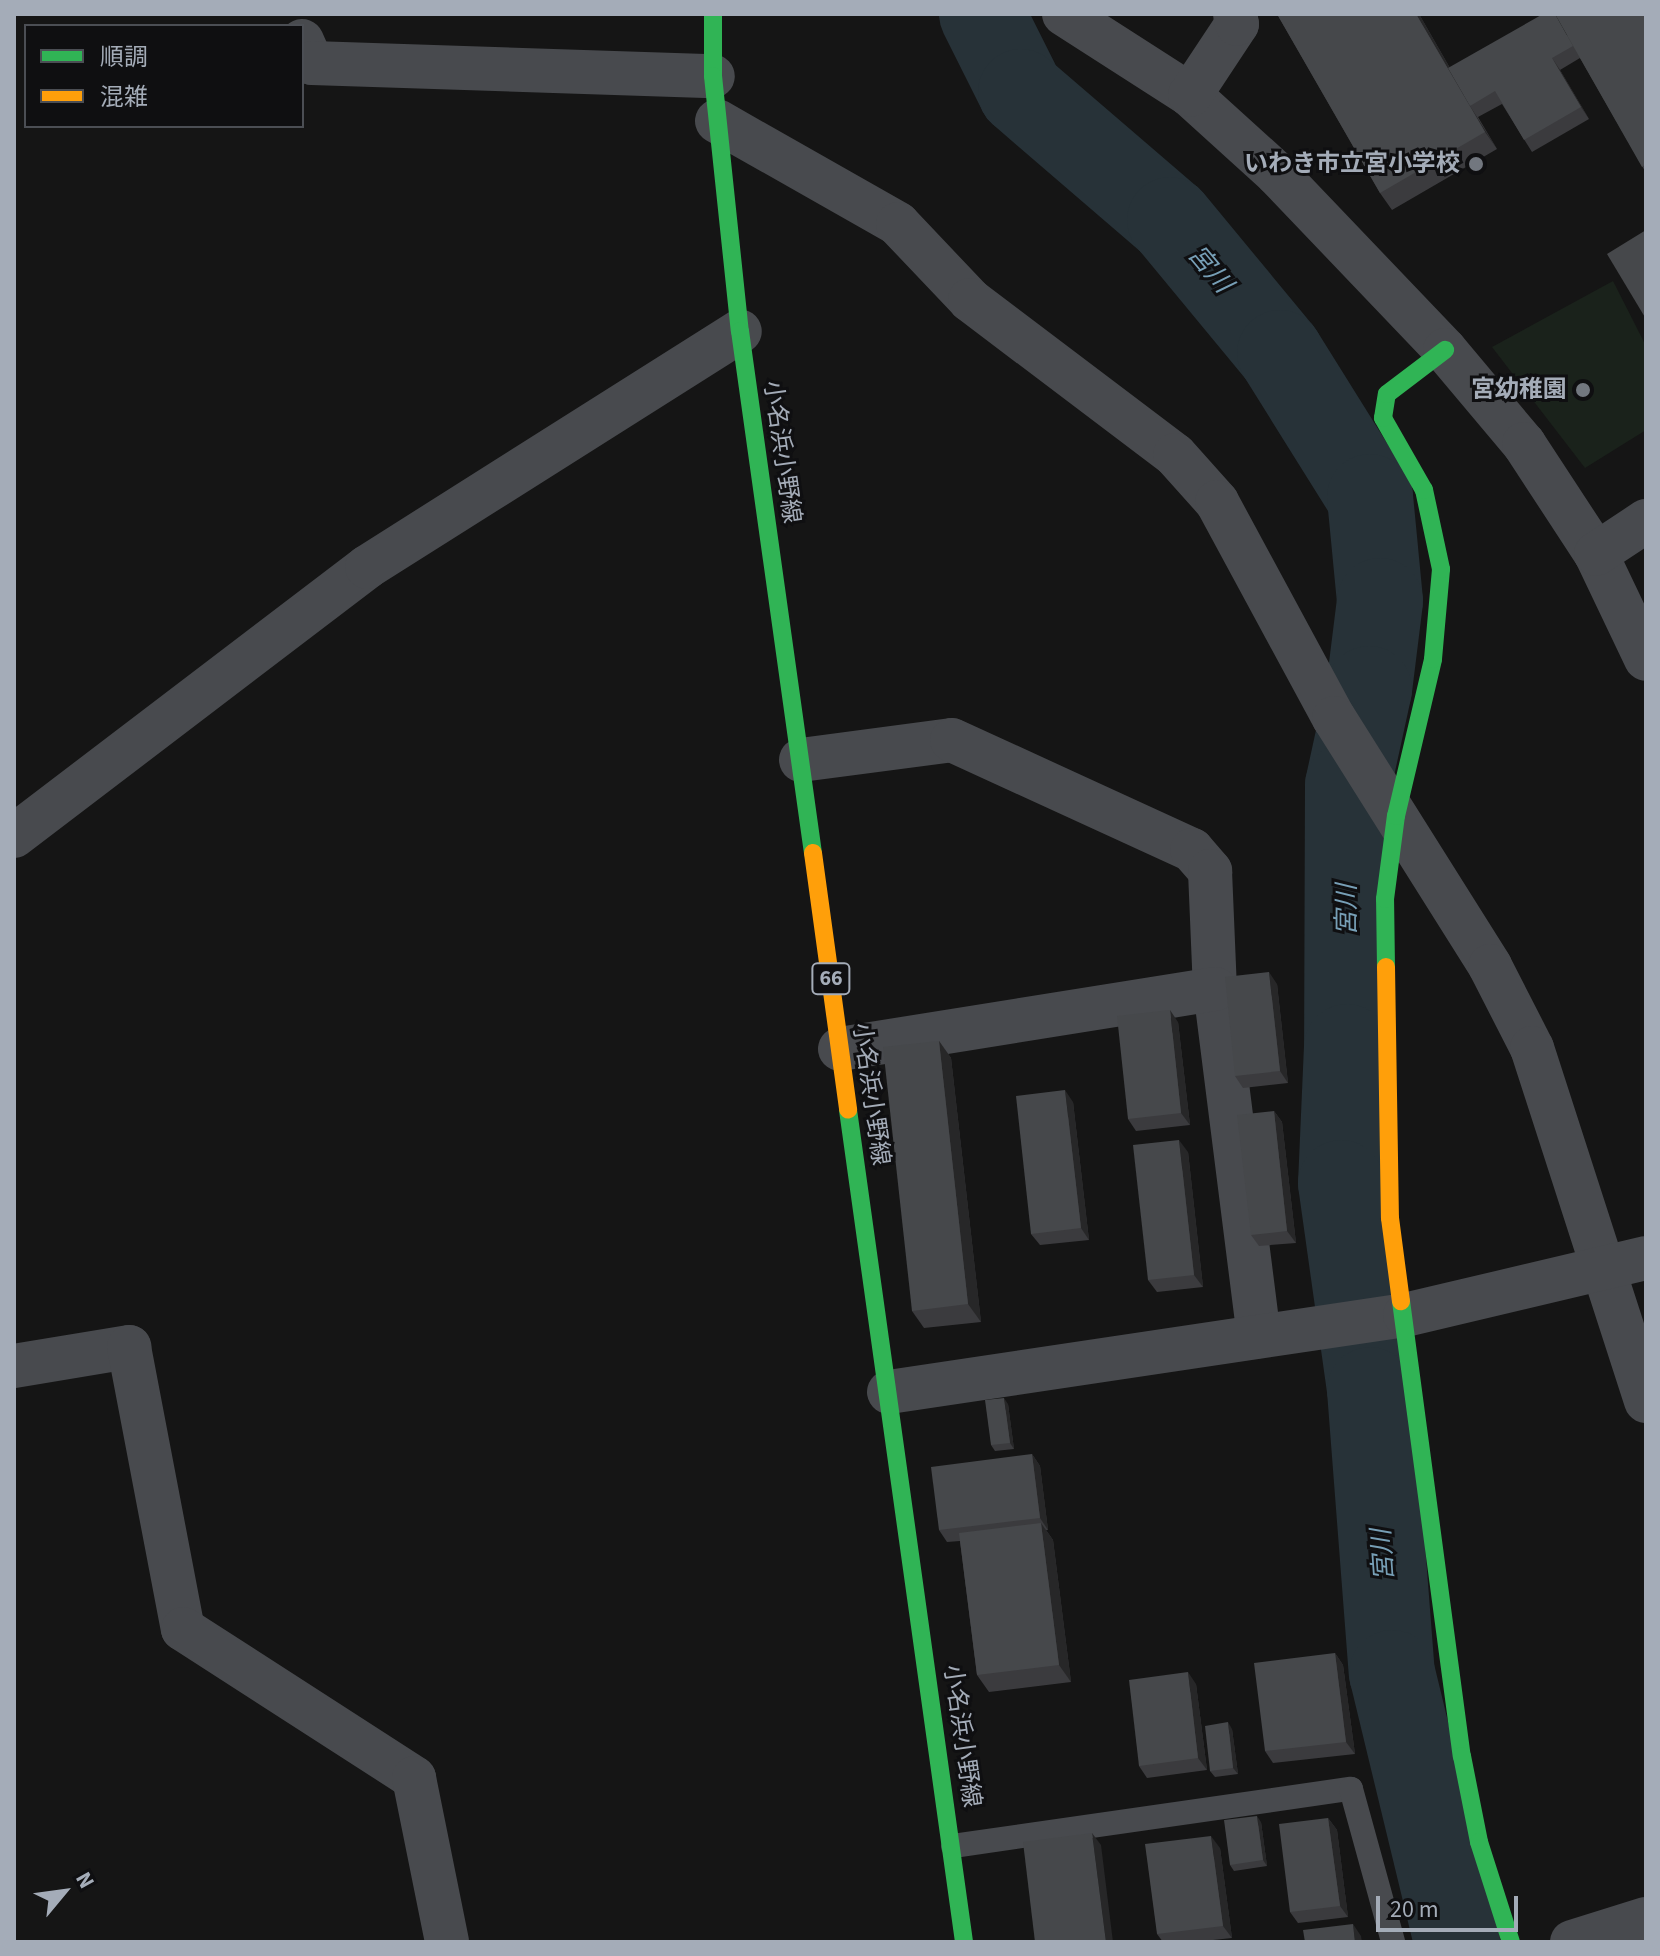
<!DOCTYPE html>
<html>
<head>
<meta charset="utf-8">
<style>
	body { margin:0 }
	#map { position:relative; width:1660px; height:1956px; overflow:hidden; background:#151515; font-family:"Source Sans 3","Noto Sans JP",sans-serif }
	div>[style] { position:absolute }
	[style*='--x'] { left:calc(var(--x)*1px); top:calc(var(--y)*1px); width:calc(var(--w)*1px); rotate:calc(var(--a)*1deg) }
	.green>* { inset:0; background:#1a221b }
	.river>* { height:86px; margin:-43px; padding:0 43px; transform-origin:43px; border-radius:43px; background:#273238 }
	.lane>* { height:24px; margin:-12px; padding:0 12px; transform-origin:12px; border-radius:12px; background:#484a4e }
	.street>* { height:44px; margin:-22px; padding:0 22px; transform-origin:22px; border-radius:22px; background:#484a4e }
	.fast>* { height:18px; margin:-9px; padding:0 9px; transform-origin:9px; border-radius:9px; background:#30b455 }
	.slow>* { height:18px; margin:-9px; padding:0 9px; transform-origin:9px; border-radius:9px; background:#ff9f0a }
	.wall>* { inset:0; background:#3b3b3e }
	.shaded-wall>* { inset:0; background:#272728 }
	.building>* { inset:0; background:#46484b }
	.dots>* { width:22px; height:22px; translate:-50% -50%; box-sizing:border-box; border:4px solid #0f0f11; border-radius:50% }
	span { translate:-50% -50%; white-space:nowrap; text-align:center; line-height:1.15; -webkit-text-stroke:6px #0f0f11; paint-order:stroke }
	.shield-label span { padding:2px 6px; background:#0f0f11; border:2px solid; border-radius:6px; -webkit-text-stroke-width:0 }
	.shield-label { font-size:22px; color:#a4acb8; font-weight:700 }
	.poi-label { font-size:24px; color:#a4acb8; font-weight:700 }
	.right { translate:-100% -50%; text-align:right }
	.street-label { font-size:24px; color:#a4acb8 }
	.water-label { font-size:26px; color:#779fb6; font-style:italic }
	.frame { position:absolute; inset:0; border:16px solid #a4acb8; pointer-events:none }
	.legend { position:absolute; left:24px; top:24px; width:280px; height:104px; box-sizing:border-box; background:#0f0f11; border:2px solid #4b4e54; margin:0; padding:10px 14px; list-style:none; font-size:24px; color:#a4acb8 }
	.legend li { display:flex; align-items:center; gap:16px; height:40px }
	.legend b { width:40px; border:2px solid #4b4e54 }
	.north { position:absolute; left:24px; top:1852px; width:80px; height:80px; -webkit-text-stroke:6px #0f0f11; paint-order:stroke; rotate:61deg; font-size:22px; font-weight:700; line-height:32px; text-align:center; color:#a4acb8 }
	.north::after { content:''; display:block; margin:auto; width:28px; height:36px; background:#a4acb8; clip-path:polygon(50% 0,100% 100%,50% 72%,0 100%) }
	.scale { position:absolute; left:1376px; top:1896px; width:142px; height:36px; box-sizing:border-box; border:4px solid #a4acb8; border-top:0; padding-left:10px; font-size:24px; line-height:28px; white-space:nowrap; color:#a4acb8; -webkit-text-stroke:6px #0f0f11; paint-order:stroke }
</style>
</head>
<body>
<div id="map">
	<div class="green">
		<div style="clip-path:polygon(1613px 281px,1646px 346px,1646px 430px,1585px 468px,1492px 347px)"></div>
	</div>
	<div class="river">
		<div style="--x:982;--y:14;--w:87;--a:63.4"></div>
		<div style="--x:1021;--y:92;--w:196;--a:40.7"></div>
		<div style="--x:1170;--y:220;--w:173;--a:50.4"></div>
		<div style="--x:1280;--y:353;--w:170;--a:58"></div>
		<div style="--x:1370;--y:497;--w:104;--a:84.5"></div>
		<div style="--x:1380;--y:601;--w:89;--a:97.1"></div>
		<div style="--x:1369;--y:689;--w:98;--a:102.3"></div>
		<div style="--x:1348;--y:785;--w:262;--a:90.2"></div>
		<div style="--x:1347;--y:1047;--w:136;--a:92.5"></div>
		<div style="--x:1341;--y:1183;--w:209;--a:82"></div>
		<div style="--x:1370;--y:1390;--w:284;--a:85.6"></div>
		<div style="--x:1392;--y:1673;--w:277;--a:76.4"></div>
	</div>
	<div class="lane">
		<div style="--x:953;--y:1846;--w:402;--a:-8.2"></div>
		<div style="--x:1351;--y:1789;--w:159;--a:74.6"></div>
	</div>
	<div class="street">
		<div style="--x:1064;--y:14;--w:150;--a:32.7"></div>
		<div style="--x:1190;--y:95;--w:118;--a:42.2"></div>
		<div style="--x:1277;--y:174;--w:243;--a:46.3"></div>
		<div style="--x:1445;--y:350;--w:123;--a:50"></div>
		<div style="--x:1524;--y:444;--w:131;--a:56.8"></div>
		<div style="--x:1596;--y:554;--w:116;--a:64.5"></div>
		<div style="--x:302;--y:41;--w:24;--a:66"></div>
		<div style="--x:312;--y:63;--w:401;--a:1.9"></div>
		<div style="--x:1190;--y:95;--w:85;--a:-56.5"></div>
		<div style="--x:1237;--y:24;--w:10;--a:-101"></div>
		<div style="--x:717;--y:121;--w:208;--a:29.6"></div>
		<div style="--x:898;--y:224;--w:105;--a:46.5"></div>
		<div style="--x:970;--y:300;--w:257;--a:37.1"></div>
		<div style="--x:1175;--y:455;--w:63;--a:48.2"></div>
		<div style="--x:1217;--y:502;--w:246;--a:61.6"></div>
		<div style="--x:1334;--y:718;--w:293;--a:57.8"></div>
		<div style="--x:1490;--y:966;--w:92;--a:62.9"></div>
		<div style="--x:1532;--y:1048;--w:371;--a:72.1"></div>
		<div style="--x:1596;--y:554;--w:60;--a:-33.4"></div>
		<div style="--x:801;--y:760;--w:152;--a:-7.5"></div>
		<div style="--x:952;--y:740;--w:264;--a:24.6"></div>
		<div style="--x:1192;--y:850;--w:28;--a:49"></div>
		<div style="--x:1210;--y:871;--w:118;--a:87.6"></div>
		<div style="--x:1215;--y:989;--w:350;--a:82.8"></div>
		<div style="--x:14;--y:836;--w:444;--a:-37.3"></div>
		<div style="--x:367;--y:567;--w:441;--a:-32.3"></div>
		<div style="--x:840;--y:1049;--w:380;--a:-9.1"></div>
		<div style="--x:14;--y:1366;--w:117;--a:-9.4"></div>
		<div style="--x:129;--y:1347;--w:287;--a:79.2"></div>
		<div style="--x:183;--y:1629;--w:275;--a:32.8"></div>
		<div style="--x:414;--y:1778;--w:167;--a:78.6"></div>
		<div style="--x:889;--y:1392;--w:522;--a:-8.49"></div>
		<div style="--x:1405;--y:1315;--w:248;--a:-13.3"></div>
		<div style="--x:1572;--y:1942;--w:77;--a:-17.3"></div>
	</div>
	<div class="fast">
		<div style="--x:713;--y:14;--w:62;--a:90"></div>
		<div style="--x:713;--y:76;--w:256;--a:84"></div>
		<div style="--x:740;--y:331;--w:527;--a:82.04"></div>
		<div style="--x:1386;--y:967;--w:68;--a:-90.8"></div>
		<div style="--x:1385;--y:899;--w:84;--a:-82.5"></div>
		<div style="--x:1396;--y:816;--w:161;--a:-76.7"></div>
		<div style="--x:1433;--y:659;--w:90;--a:-84.9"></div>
		<div style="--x:1441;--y:569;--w:81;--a:-102.1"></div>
		<div style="--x:1424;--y:490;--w:83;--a:-119.7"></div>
		<div style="--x:1383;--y:418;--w:24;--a:-81"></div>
		<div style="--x:1387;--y:394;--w:73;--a:-37.2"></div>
		<div style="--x:848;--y:1110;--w:840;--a:82.06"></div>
		<div style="--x:1401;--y:1301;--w:459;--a:82.4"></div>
		<div style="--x:1462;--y:1756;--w:88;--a:78.8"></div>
		<div style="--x:1479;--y:1842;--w:105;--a:72.3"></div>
	</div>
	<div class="slow">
		<div style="--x:813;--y:853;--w:259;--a:82.2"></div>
		<div style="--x:1386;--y:967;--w:251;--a:89.1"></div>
		<div style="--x:1390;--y:1218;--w:84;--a:82.5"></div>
	</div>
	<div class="wall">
		<div style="clip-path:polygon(1277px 14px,1419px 14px,1450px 68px,1646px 14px,1646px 173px,1580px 58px,1560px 70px,1589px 119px,1532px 152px,1502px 104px,1478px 117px,1497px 149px,1392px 210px,1380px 193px)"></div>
		<div style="clip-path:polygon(1277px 984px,1288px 1083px,1243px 1088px,1235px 1076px)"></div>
		<div style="clip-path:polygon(1178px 1022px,1190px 1125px,1136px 1131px,1128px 1119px)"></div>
		<div style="clip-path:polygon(939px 1041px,951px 1058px,981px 1322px,924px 1328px,912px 1311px)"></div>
		<div style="clip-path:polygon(1073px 1102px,1089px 1240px,1040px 1245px,1031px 1234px)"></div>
		<div style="clip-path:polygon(1274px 1111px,1282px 1122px,1296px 1243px,1259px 1246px,1251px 1235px)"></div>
		<div style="clip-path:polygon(1188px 1152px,1203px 1287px,1157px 1292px,1148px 1280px)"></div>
		<div style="clip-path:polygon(1008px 1404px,1014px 1449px,995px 1451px,991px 1445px)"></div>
		<div style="clip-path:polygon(1032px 1454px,1040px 1466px,1048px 1530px,1046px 1530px,1053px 1540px,1071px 1682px,989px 1692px,977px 1675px,960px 1541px,947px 1542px,939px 1530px)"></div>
		<div style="clip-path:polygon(1335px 1653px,1343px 1665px,1355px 1754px,1273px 1763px,1265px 1751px)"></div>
		<div style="clip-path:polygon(1196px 1684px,1207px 1770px,1147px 1778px,1139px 1766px)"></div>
		<div style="clip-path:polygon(1232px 1729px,1238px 1774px,1215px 1777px,1210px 1771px)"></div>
		<div style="clip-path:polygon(1328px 1818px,1337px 1830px,1348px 1917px,1298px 1923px,1290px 1912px)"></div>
		<div style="clip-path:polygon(1261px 1822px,1267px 1866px,1234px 1871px,1230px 1865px)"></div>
		<div style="clip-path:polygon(1220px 1848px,1232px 1938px,1194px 1942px,1163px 1942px,1157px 1934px)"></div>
	</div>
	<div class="shaded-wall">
		<div style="clip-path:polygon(1416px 14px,1419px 14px,1471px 105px,1470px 106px,1497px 149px,1485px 132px)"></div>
		<div style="clip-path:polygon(1552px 58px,1560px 70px,1589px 119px,1581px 107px)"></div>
		<div style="clip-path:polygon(1269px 972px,1277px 984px,1288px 1083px,1280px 1071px)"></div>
		<div style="clip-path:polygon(1170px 1010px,1178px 1022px,1190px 1125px,1181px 1113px)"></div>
		<div style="clip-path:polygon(939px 1041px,951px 1058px,981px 1322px,968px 1304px)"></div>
		<div style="clip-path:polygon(1065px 1090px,1073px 1102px,1089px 1240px,1081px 1228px)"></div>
		<div style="clip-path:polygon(1274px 1111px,1282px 1122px,1296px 1243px,1287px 1231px)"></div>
		<div style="clip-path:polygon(1179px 1140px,1188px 1152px,1203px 1287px,1194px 1275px)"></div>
		<div style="clip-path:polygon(1004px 1398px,1008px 1404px,1014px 1449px,1010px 1443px)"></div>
		<div style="clip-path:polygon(1032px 1454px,1040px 1466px,1048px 1530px,1040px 1518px)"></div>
		<div style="clip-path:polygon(1041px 1523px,1053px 1540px,1071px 1682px,1059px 1665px)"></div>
		<div style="clip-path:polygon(1335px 1653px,1343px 1665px,1355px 1754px,1346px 1742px)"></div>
		<div style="clip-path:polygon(1188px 1672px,1196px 1684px,1207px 1770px,1198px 1758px)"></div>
		<div style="clip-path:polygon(1228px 1722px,1232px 1729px,1238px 1774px,1233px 1768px)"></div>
		<div style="clip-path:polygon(1257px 1816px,1261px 1822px,1267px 1866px,1263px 1860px)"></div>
		<div style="clip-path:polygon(1328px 1818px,1337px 1830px,1348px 1917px,1340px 1906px)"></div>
		<div style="clip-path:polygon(1092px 1833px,1101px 1845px,1113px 1942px,1106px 1942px)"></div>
		<div style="clip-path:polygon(1211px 1836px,1220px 1848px,1232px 1938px,1223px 1926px)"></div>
		<div style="clip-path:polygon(1353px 1924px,1361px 1936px,1362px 1942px,1355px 1942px)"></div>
	</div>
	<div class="building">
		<div style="clip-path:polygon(1277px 14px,1416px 14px,1485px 132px,1380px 193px)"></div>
		<div style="clip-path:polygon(1543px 14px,1555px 14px,1573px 46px,1552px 58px,1581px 107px,1524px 140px,1495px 91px,1470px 106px,1448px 68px)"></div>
		<div style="clip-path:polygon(1555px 14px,1646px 14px,1646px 164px,1642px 167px)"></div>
		<div style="clip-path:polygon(1646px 230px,1646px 319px,1607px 254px)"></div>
		<div style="clip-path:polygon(1269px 972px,1280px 1071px,1235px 1076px,1225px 977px)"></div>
		<div style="clip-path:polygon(1170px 1010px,1181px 1113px,1128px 1119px,1117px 1016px)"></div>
		<div style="clip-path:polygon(939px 1041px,968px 1304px,912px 1311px,883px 1047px)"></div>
		<div style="clip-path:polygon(1065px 1090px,1081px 1228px,1031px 1234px,1016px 1096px)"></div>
		<div style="clip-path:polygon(1274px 1111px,1287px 1231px,1251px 1235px,1237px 1115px)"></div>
		<div style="clip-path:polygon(1179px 1140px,1194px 1275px,1148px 1280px,1133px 1145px)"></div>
		<div style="clip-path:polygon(1004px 1398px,1010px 1443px,991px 1445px,985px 1400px)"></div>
		<div style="clip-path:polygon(1032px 1454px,1040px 1518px,939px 1530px,931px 1467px)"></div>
		<div style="clip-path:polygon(1041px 1523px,1059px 1665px,977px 1675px,959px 1533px)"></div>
		<div style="clip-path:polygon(1335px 1653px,1346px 1742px,1265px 1751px,1254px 1663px)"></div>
		<div style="clip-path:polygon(1188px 1672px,1198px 1758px,1139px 1766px,1129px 1680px)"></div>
		<div style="clip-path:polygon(1228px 1722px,1233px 1768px,1210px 1771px,1205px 1726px)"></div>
		<div style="clip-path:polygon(1257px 1816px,1263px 1860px,1230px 1865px,1224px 1820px)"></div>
		<div style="clip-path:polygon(1328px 1818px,1340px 1906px,1290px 1912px,1279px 1824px)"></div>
		<div style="clip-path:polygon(1092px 1833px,1106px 1942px,1035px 1942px,1023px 1842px)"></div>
		<div style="clip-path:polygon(1211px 1836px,1223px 1926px,1157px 1934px,1145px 1844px)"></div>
		<div style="clip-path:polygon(1353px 1924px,1355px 1942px,1305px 1942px,1303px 1930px)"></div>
	</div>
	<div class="dots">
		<div style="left:1476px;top:164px;background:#72777f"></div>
		<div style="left:1583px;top:390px;background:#72777f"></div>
	</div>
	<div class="shield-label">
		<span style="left:831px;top:979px">66</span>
	</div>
	<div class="poi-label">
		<span class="right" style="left:1460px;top:164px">いわき市立宮小学校</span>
		<span class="right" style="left:1567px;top:390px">宮幼稚園</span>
	</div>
	<div class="street-label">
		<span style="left:782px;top:452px;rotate:82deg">小名浜小野線</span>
		<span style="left:871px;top:1094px;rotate:82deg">小名浜小野線</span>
		<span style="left:962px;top:1736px;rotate:82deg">小名浜小野線</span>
	</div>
	<div class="water-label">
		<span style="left:1210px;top:269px;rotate:50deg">宮川</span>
		<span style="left:1347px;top:910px;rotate:-90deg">宮川</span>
		<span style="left:1383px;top:1555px;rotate:-94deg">宮川</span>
	</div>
	<div class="frame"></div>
	<ul class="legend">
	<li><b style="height:10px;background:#30b455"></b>順調</li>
	<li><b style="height:10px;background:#ff9f0a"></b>混雑</li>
	</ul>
	<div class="north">N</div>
	<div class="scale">20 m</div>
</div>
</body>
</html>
